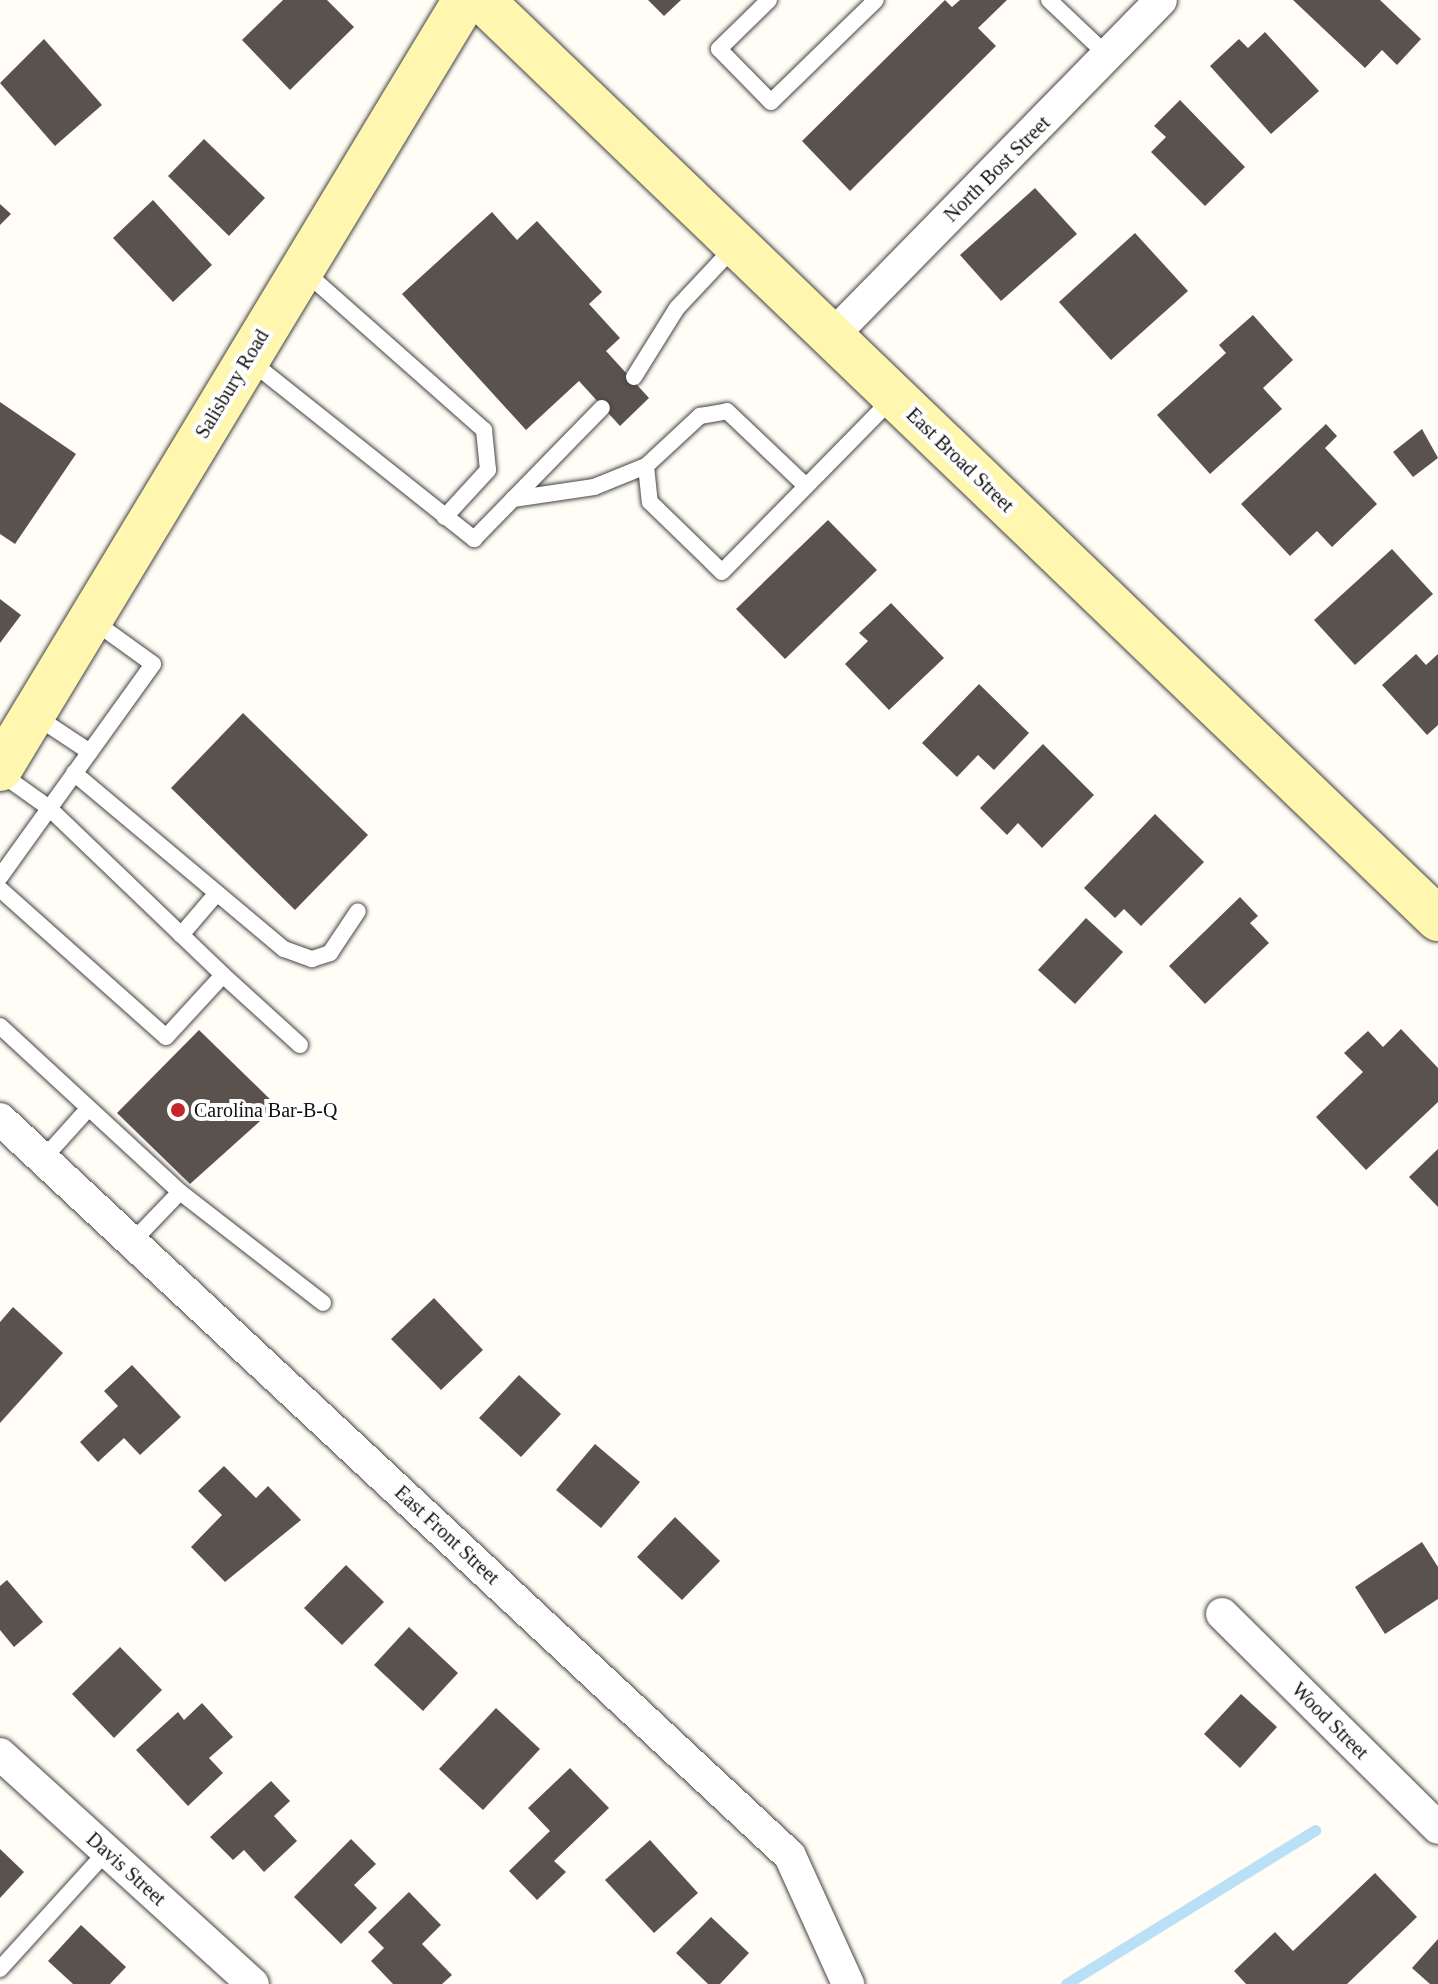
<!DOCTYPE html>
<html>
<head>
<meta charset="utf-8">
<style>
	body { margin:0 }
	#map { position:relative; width:1438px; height:1984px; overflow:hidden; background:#fffdf5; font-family:Georgia,serif }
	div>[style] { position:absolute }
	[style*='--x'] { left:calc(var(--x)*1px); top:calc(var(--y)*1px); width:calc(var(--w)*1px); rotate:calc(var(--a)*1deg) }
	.stream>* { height:11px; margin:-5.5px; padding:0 5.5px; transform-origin:5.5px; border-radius:5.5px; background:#b9e0f7 }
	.building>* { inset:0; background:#5a524d }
	.roads { filter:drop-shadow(0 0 2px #444) drop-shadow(0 0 2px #444) }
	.lane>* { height:16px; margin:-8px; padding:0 8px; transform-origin:8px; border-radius:8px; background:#fff }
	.street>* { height:32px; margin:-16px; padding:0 16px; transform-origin:16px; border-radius:16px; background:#fff }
	.secondary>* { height:44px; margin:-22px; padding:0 22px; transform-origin:22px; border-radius:22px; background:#fff6b0 }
	.dots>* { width:22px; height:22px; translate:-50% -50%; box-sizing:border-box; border:4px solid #fff; border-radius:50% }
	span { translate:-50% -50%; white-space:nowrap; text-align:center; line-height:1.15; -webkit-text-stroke:8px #fff; paint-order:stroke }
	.street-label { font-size:20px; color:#111 }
	.poi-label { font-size:20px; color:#111 }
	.left { translate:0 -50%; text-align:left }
</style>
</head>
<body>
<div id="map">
	<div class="stream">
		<div style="--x:1066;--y:1984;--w:293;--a:-31.7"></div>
	</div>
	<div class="building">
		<div style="clip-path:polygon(283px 0,327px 0,354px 27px,290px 90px,242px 40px)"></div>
		<div style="clip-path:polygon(648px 0,681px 0,664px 16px)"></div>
		<div style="clip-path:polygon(945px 0,952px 7px,960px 0,1007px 0,978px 28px,996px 46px,850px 191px,802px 141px)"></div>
		<div style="clip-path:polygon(1293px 0,1380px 0,1421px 39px,1397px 65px,1382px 50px,1365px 68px)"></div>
		<div style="clip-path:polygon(1265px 32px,1319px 91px,1271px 134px,1210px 66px,1239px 39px,1248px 48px)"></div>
		<div style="clip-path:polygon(44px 39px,102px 105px,55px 146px,0 83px)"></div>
		<div style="clip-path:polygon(1180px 100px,1245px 167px,1205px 206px,1151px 152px,1166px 137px,1154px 126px)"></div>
		<div style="clip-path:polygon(204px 139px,265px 198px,229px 236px,168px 176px)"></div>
		<div style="clip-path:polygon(1035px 188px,1077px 234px,1001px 301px,960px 255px)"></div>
		<div style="clip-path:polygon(153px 200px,212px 265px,173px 302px,113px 238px)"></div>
		<div style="clip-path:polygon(0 204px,11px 214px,0 225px)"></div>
		<div style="clip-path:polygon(492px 212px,517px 240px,537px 221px,602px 292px,589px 304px,620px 338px,606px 351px,649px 398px,620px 426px,579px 381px,526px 430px,402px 294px)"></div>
		<div style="clip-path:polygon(1135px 233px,1188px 291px,1111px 360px,1059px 302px)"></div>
		<div style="clip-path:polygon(1253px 315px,1293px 360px,1263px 388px,1282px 409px,1210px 474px,1157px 415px,1226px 353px,1219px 345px)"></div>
		<div style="clip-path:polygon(0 402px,76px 454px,15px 544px,0 534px)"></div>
		<div style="clip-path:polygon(1326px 424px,1337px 436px,1325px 448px,1377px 504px,1332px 547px,1317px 531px,1290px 556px,1241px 504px)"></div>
		<div style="clip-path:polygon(1422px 429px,1438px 458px,1413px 477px,1393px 452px)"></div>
		<div style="clip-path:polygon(828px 520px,877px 570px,785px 659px,736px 609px)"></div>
		<div style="clip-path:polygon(1392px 549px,1433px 594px,1355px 665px,1314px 620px)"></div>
		<div style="clip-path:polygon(0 599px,21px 615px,0 643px)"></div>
		<div style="clip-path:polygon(891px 603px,944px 658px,889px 710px,845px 664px,868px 641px,859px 633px)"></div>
		<div style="clip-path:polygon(1416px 654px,1426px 665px,1438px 654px,1438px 725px,1427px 735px,1382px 685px)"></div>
		<div style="clip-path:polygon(979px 684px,1029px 733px,994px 770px,978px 755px,957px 777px,922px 743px)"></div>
		<div style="clip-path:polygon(243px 713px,368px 835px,295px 910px,171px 788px)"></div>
		<div style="clip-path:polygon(1043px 744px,1094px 795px,1042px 848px,1018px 823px,1007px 835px,980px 808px)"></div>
		<div style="clip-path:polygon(1155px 814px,1204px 862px,1141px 926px,1124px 909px,1115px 918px,1084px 888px)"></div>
		<div style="clip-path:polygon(1240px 897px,1258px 916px,1250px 923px,1269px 943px,1205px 1004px,1169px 966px)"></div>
		<div style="clip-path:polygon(1086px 918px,1123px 952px,1075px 1004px,1038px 970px)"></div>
		<div style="clip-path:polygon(1401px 1029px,1438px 1068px,1438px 1102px,1366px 1170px,1316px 1117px,1363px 1072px,1344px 1053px,1368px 1031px,1383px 1047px)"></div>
		<div style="clip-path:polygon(199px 1030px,277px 1106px,190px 1184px,117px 1113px)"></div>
		<div style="clip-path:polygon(1438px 1149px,1438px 1207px,1409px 1177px)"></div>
		<div style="clip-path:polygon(434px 1298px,483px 1350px,441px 1390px,391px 1339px)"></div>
		<div style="clip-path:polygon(13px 1307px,63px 1353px,0 1423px,0 1322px)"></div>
		<div style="clip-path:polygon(132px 1365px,181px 1417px,140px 1455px,124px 1438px,98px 1462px,80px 1442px,118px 1406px,104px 1391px)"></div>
		<div style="clip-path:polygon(519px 1375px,561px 1414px,521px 1457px,479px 1418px)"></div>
		<div style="clip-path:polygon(595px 1444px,640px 1482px,601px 1528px,556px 1490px)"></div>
		<div style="clip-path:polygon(224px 1466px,256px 1498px,268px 1486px,301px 1520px,225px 1582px,191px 1547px,222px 1515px,198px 1491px)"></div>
		<div style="clip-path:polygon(675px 1517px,720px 1561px,682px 1600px,637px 1557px)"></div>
		<div style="clip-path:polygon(1422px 1542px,1438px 1567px,1438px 1599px,1385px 1634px,1355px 1587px)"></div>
		<div style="clip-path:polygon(346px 1565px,384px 1602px,342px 1645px,304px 1608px)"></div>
		<div style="clip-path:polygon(7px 1580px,43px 1622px,14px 1647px,0 1630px,0 1586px)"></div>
		<div style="clip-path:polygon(409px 1627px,458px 1673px,423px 1711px,374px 1665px)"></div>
		<div style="clip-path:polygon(120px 1647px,162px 1690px,114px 1738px,72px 1694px)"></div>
		<div style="clip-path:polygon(1241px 1694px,1277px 1727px,1240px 1768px,1204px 1734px)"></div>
		<div style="clip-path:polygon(202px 1703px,233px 1737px,209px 1758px,223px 1773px,188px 1806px,136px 1750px,178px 1712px,184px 1720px)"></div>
		<div style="clip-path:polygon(496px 1708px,540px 1749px,483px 1810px,439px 1769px)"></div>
		<div style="clip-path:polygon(570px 1768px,609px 1808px,554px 1861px,566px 1872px,537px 1900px,509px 1871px,550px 1831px,528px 1808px)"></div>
		<div style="clip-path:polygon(271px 1781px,290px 1801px,274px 1816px,297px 1841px,264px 1872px,244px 1850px,233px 1860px,210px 1837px)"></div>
		<div style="clip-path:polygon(351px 1839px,376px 1864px,354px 1885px,377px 1908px,341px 1944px,294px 1897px)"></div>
		<div style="clip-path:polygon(650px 1840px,698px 1893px,654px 1933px,605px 1880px)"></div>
		<div style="clip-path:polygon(0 1849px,24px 1872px,0 1898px)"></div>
		<div style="clip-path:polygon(1375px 1873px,1417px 1917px,1347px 1984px,1246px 1984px,1234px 1971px,1275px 1932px,1293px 1951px)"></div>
		<div style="clip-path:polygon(409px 1892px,441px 1925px,422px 1944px,452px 1975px,442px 1984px,393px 1984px,371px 1961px,384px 1948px,368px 1932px)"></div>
		<div style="clip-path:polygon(711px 1917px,749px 1953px,720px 1984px,708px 1984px,676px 1953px)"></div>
		<div style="clip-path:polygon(81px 1925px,126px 1967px,110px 1984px,73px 1984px,48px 1961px)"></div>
		<div style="clip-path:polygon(1438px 1939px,1438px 1984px,1430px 1984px,1412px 1968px)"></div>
	</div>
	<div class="roads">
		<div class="lane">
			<div style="--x:769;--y:0;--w:70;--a:135.6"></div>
			<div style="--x:719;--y:49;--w:74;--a:45.5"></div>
			<div style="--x:771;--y:102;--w:146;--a:-44.2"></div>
			<div style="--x:1049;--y:0;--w:81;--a:43.5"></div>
			<div style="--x:303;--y:270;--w:242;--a:41.5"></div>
			<div style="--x:484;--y:430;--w:40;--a:84.3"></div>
			<div style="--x:488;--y:470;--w:64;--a:132.5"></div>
			<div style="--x:249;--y:360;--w:288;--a:38.5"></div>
			<div style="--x:474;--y:539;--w:183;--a:-45.7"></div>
			<div style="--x:634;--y:377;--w:81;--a:-58.1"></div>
			<div style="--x:677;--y:308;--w:85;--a:-46.9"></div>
			<div style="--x:646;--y:466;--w:36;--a:84"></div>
			<div style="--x:650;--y:502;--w:100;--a:44.2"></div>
			<div style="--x:722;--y:572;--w:244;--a:-45.5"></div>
			<div style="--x:513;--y:499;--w:82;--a:-8.4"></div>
			<div style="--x:594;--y:487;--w:56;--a:-22"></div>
			<div style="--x:646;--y:466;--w:74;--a:-42.8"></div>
			<div style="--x:700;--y:416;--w:27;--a:-10"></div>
			<div style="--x:727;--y:411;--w:108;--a:43.5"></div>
			<div style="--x:34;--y:715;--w:67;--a:33.5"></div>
			<div style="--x:0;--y:773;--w:60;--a:35.5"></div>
			<div style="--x:49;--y:808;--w:241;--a:43.8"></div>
			<div style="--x:223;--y:975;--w:84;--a:132.6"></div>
			<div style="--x:166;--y:1037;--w:222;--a:-138.3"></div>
			<div style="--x:74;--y:773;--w:274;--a:40"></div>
			<div style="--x:284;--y:949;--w:30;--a:20"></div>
			<div style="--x:312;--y:959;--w:19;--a:-18"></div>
			<div style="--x:330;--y:953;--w:50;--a:-56.3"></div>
			<div style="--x:0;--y:877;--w:262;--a:-54.3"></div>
			<div style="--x:153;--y:664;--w:75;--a:-144.2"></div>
			<div style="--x:181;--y:935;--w:55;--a:-49.4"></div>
			<div style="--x:223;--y:975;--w:104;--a:42.3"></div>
			<div style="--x:0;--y:1026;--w:245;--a:42.7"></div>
			<div style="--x:180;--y:1192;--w:181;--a:37.8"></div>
			<div style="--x:43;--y:1159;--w:67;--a:-48"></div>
			<div style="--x:132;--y:1242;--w:69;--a:-46.2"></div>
			<div style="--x:0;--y:1969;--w:159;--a:-47.8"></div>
		</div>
		<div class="street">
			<div style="--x:832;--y:336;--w:470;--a:-45.6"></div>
			<div style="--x:0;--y:1119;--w:1080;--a:43.01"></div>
			<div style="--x:790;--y:1856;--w:141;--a:65.6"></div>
			<div style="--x:1222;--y:1614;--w:304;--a:44.7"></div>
			<div style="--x:0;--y:1754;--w:342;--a:42.3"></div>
		</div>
		<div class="secondary">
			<div style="--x:482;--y:0;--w:1326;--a:43.87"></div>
			<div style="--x:0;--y:769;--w:899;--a:-58.84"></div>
		</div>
	</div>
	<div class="dots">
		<div style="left:178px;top:1110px;background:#c4262e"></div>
	</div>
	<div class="street-label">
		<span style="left:997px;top:169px;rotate:-45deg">North Bost Street</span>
		<span style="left:232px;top:384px;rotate:-59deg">Salisbury Road</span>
		<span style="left:960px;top:460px;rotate:44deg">East Broad Street</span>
		<span style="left:447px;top:1535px;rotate:43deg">East Front Street</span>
		<span style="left:1330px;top:1721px;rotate:45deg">Wood Street</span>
		<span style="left:126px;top:1869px;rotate:42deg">Davis Street</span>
	</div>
	<div class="poi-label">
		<span class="left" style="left:194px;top:1110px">Carolina Bar-B-Q</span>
	</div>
</div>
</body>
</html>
